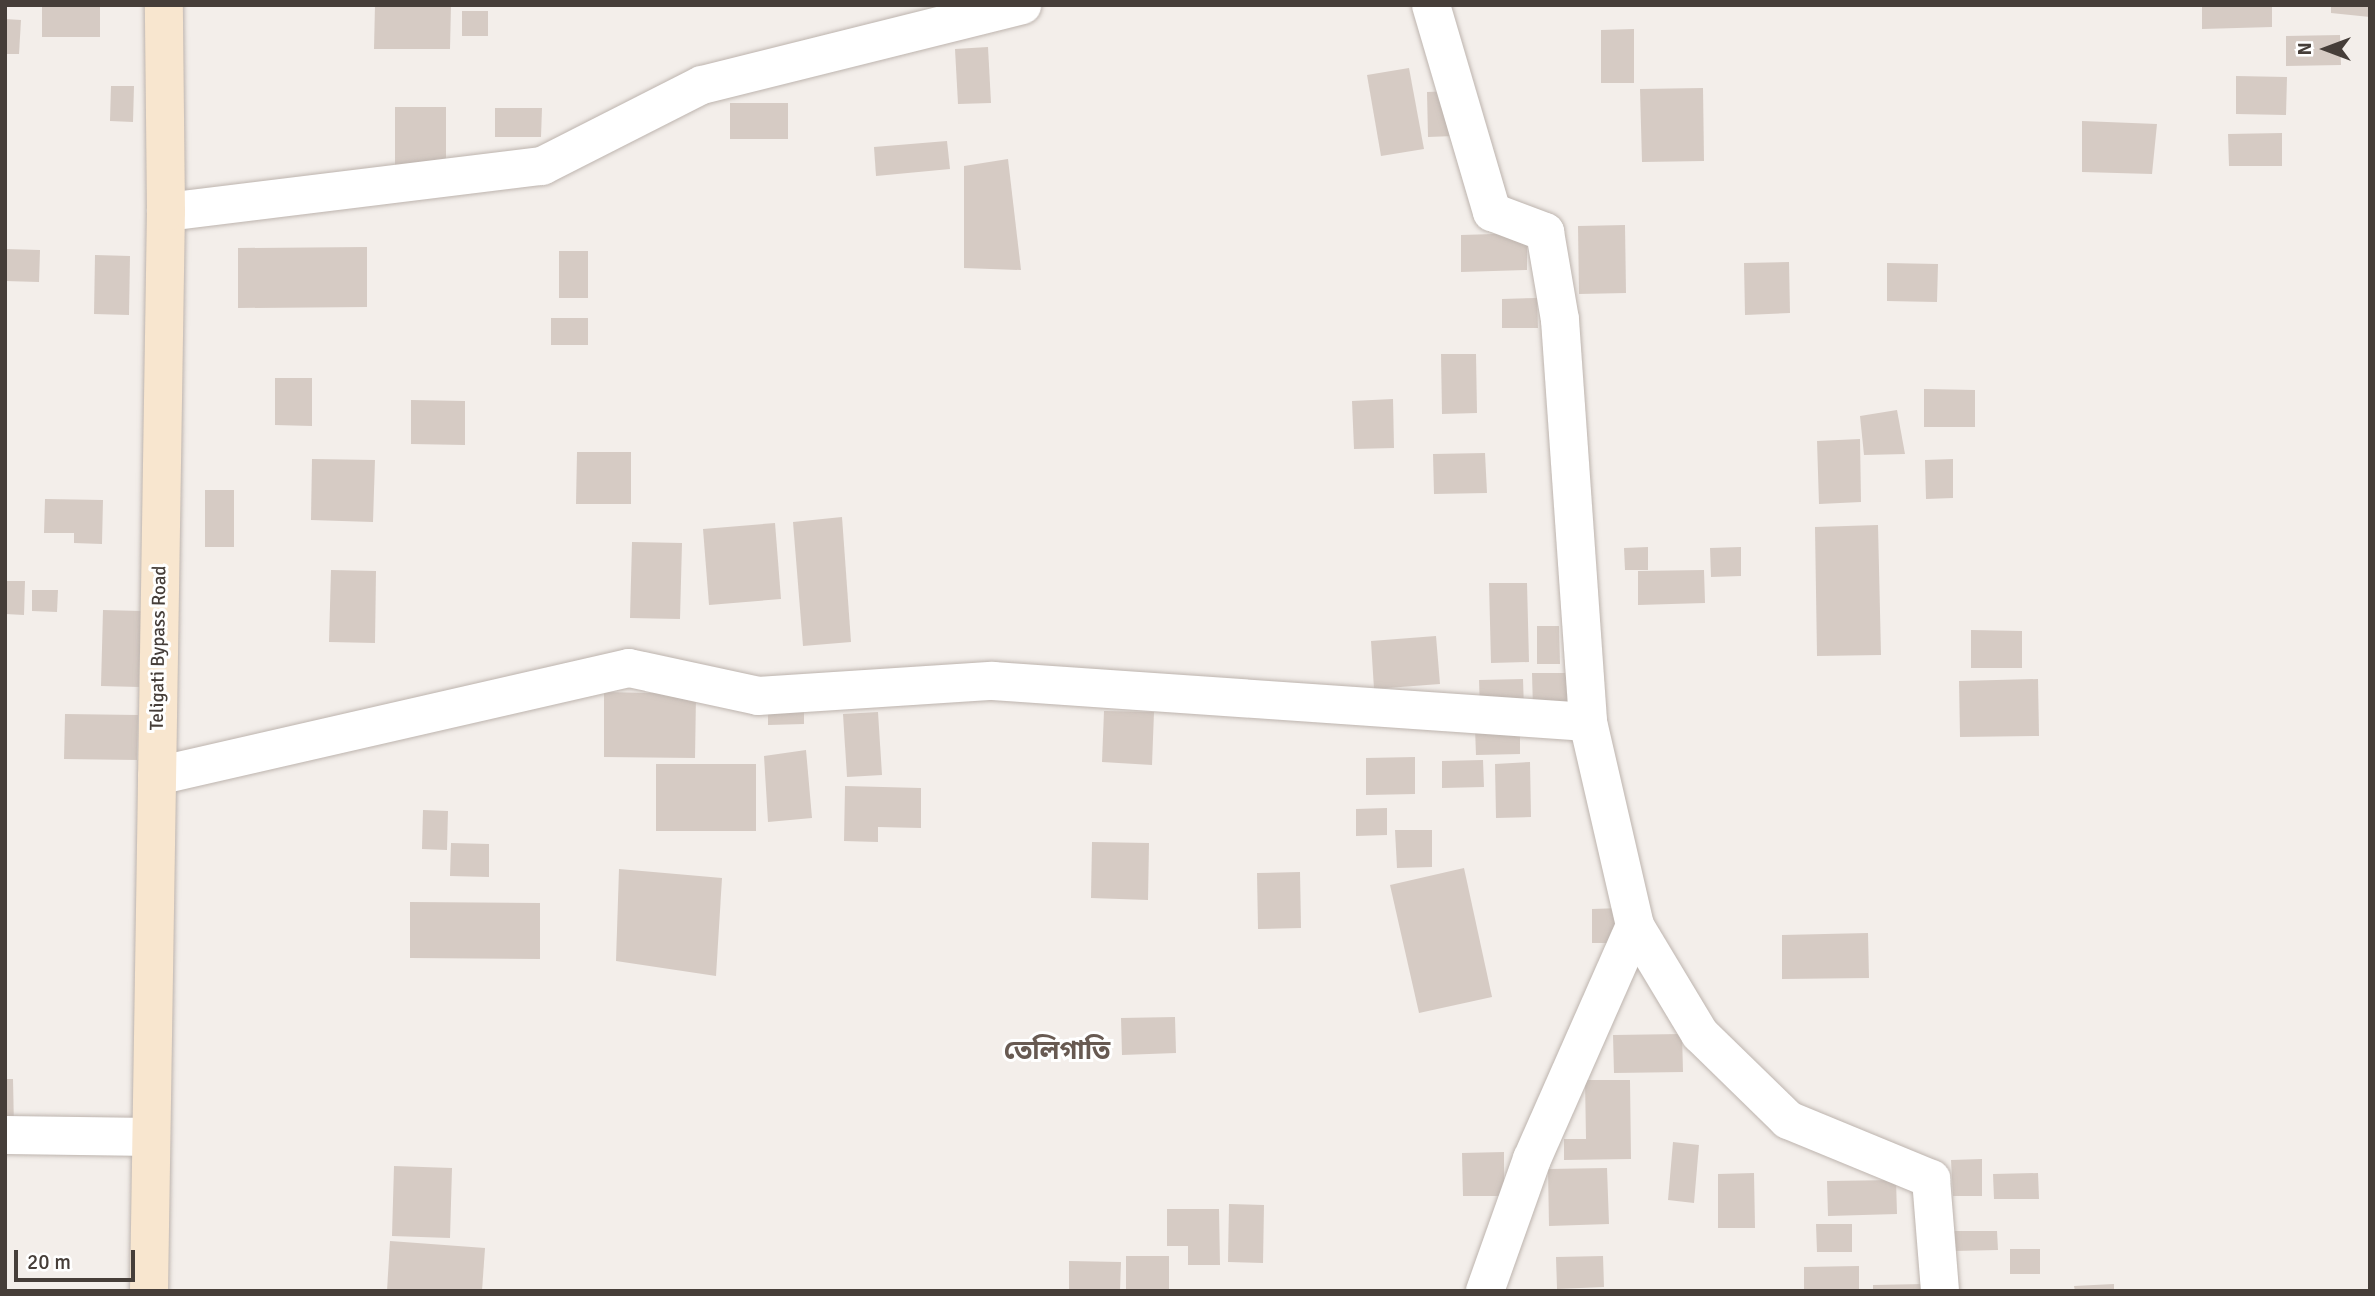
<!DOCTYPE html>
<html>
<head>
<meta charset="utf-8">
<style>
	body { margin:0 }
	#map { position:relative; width:2375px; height:1296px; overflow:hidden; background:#f3eeea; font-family:Signika,"Noto Sans Bengali",sans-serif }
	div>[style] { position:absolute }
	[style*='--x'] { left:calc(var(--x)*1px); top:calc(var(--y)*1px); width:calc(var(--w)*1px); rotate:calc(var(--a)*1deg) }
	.building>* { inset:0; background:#d6cbc4 }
	.roads { filter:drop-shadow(0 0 2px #bdb4ae) drop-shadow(0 0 2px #bdb4ae) }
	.minor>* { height:38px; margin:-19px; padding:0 19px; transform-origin:19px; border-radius:19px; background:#fff }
	.secondary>* { height:38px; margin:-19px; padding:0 19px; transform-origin:19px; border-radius:19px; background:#f8e6cf }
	span { translate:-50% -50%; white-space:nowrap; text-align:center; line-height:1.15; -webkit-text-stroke:6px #fff; paint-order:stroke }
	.street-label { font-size:19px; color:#463e39 }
	.district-label { font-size:26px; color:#685a52; font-weight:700 }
	.frame { position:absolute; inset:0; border:7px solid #463e39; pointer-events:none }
	.north { position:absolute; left:2291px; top:14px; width:70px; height:70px; -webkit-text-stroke:5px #fff; paint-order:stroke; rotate:270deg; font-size:19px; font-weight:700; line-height:28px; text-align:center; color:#463e39 }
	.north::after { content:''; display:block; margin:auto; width:24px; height:32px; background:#463e39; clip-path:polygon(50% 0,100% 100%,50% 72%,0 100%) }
	.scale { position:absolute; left:14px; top:1250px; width:121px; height:32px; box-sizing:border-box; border:4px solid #463e39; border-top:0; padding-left:9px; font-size:21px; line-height:24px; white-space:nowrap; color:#463e39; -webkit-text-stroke:5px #fff; paint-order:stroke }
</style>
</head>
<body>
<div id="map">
	<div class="building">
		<div style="clip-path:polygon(42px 5px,100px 5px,100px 37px,42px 37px)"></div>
		<div style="clip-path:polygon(375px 5px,451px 5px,450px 49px,374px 49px)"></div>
		<div style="clip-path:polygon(2202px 5px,2272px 5px,2272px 27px,2202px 29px)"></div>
		<div style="clip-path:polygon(2331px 5px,2370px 5px,2370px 17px,2331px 13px)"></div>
		<div style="clip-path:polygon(462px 11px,488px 11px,488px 36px,462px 36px)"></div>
		<div style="clip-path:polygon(5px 19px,21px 20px,19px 54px,5px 54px)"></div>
		<div style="clip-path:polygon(1634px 29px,1634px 83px,1601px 83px,1601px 30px)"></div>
		<div style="clip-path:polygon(2340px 35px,2341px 65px,2286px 66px,2286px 36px)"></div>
		<div style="clip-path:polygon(988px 47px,991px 103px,958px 104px,955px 49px)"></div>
		<div style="clip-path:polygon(1409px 68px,1424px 149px,1381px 156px,1367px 75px)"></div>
		<div style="clip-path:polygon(2236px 76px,2287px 77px,2286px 115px,2236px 114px)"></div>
		<div style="clip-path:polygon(111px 86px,134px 86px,133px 122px,110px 121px)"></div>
		<div style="clip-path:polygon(1703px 88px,1704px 161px,1642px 162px,1640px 89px)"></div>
		<div style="clip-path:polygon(1453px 91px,1454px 136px,1428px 137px,1427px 92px)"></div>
		<div style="clip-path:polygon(730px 103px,788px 103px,788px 139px,730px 139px)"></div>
		<div style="clip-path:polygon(395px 107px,446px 107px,446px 170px,395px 170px)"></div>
		<div style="clip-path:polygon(495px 108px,542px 108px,541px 137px,495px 137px)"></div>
		<div style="clip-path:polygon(2082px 121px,2157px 124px,2152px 174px,2082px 172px)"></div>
		<div style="clip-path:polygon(2282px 133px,2282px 166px,2229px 166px,2228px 134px)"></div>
		<div style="clip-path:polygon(947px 141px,950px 169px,876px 176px,874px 147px)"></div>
		<div style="clip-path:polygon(1008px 159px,1021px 270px,964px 268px,964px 166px)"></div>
		<div style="clip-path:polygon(1625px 225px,1626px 293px,1579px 294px,1578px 226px)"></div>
		<div style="clip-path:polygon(1527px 233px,1527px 270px,1461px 272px,1461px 235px)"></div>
		<div style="clip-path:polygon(367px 247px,367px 307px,238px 308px,238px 248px)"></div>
		<div style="clip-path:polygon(5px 249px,40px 250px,39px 282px,5px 281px)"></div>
		<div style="clip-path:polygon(559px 251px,588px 251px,588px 298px,559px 298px)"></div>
		<div style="clip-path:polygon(95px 255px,130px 256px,129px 315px,94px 314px)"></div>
		<div style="clip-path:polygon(1789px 262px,1790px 313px,1745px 315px,1744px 263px)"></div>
		<div style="clip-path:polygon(1887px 263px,1938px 264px,1937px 302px,1887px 301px)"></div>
		<div style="clip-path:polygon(1537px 298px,1538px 328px,1502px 328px,1502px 299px)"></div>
		<div style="clip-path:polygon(551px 318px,588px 318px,588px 345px,551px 345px)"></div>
		<div style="clip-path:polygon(1441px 354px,1476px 354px,1477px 413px,1442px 414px)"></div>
		<div style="clip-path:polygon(275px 378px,312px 378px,312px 426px,275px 425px)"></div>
		<div style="clip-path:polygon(1924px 389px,1975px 390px,1975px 427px,1924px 427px)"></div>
		<div style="clip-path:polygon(1393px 399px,1394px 448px,1354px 449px,1352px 401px)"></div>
		<div style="clip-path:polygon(411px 400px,465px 401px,465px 445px,411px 444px)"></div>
		<div style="clip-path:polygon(1897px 410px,1905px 454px,1864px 455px,1860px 416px)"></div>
		<div style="clip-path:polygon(1860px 439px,1861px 502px,1819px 504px,1817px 441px)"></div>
		<div style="clip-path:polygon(577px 452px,631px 452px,631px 504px,576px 504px)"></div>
		<div style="clip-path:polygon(1485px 453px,1487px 493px,1434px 494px,1433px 454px)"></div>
		<div style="clip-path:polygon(312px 459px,375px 460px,373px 522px,311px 520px)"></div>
		<div style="clip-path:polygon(1953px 459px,1953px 498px,1926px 499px,1925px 460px)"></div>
		<div style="clip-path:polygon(205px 490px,234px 490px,234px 547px,205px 547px)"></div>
		<div style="clip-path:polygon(45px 499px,103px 500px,102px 544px,74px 543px,74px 533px,44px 533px)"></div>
		<div style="clip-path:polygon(842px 517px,851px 642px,803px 646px,793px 522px)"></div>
		<div style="clip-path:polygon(775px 523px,781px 599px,709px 605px,703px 529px)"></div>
		<div style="clip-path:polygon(1878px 525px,1881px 655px,1817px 656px,1815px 527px)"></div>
		<div style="clip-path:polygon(632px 542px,682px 543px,680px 619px,630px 618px)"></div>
		<div style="clip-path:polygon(1648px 547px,1648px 570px,1625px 570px,1624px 548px)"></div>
		<div style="clip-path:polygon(1741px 547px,1741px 576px,1711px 577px,1710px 548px)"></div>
		<div style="clip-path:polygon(331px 570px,376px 571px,375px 643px,329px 642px)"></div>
		<div style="clip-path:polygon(1704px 570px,1705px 603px,1638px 605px,1638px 571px)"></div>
		<div style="clip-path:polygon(5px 581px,25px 581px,24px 615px,5px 614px)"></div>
		<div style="clip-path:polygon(1489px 583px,1527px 583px,1529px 662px,1491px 663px)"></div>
		<div style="clip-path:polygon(32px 590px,58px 590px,57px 612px,32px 611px)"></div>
		<div style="clip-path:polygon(103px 610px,141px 611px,139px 687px,101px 686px)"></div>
		<div style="clip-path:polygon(1537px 626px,1559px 626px,1560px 664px,1537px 664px)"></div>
		<div style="clip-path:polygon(1971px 630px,2022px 631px,2022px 668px,1971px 668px)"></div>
		<div style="clip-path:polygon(1436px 636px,1440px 684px,1374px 689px,1371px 641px)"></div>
		<div style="clip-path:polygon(1532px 673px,1580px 673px,1580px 708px,1533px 709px)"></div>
		<div style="clip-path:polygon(1523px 679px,1524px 711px,1480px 712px,1479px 680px)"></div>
		<div style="clip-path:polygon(2038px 679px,2039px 736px,1960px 737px,1959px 681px)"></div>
		<div style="clip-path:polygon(604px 692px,696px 694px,695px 758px,604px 757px)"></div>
		<div style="clip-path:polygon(768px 696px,804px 696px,804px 724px,768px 725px)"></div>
		<div style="clip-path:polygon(1104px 711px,1154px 712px,1152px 765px,1102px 762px)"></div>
		<div style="clip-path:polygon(878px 712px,882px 775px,847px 777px,843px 714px)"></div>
		<div style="clip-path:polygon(65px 714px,138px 715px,137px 760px,64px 759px)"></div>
		<div style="clip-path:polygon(1520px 727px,1520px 754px,1476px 755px,1475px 728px)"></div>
		<div style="clip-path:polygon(806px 750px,812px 818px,768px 822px,764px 756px)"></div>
		<div style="clip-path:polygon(1415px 757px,1415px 794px,1366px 795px,1366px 758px)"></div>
		<div style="clip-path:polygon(1483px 760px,1484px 787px,1442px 788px,1442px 761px)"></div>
		<div style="clip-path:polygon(1530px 762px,1531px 817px,1496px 818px,1495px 764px)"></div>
		<div style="clip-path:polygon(656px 764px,756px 764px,756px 831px,656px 831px)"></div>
		<div style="clip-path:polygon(845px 786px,921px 788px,921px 828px,878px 827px,878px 842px,844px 841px)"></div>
		<div style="clip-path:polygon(1387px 808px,1387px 835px,1356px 836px,1356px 809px)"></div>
		<div style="clip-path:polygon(423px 810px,448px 811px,447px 850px,422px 849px)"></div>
		<div style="clip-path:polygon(1395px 830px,1432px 830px,1432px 867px,1397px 868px)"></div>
		<div style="clip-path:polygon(1092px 842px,1149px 843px,1148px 900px,1091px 898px)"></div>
		<div style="clip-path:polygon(451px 843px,489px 844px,489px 877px,450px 876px)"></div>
		<div style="clip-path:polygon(1464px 868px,1492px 997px,1419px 1013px,1390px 885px)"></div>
		<div style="clip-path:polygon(619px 869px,722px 878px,716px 976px,616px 961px)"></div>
		<div style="clip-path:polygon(1300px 872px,1301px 928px,1258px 929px,1257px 873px)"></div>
		<div style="clip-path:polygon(410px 902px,540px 903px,540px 959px,410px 958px)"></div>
		<div style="clip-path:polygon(1621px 908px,1622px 943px,1592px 943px,1592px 909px)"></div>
		<div style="clip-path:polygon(1868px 933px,1869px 978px,1782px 979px,1782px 935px)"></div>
		<div style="clip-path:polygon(1175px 1017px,1176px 1053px,1122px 1055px,1121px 1018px)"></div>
		<div style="clip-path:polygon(1682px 1034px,1683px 1072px,1614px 1073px,1613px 1035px)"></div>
		<div style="clip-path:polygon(5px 1079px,13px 1079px,14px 1128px,5px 1127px)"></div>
		<div style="clip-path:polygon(1585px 1080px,1630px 1080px,1631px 1159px,1564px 1160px,1564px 1139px,1586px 1139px)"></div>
		<div style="clip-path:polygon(1673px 1142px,1699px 1145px,1694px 1203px,1668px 1200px)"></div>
		<div style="clip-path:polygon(1504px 1152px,1504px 1196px,1463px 1196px,1462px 1153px)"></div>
		<div style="clip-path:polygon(1982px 1159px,1982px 1196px,1953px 1196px,1951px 1160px)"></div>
		<div style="clip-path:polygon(394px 1166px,452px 1168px,450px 1238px,392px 1236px)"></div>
		<div style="clip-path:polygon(1607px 1168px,1609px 1224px,1549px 1226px,1548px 1169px)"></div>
		<div style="clip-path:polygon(1754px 1173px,1755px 1228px,1718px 1228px,1718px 1174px)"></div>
		<div style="clip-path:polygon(2038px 1173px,2039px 1199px,1994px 1199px,1993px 1174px)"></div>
		<div style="clip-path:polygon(1896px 1180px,1897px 1214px,1828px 1216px,1827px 1181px)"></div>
		<div style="clip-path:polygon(1229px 1204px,1264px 1205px,1263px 1263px,1228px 1262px)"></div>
		<div style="clip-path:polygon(1167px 1209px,1219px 1209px,1220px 1265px,1188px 1265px,1188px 1246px,1167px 1246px)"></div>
		<div style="clip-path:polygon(1816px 1224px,1852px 1224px,1852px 1252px,1817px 1252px)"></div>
		<div style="clip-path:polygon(1953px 1231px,1997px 1231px,1998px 1250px,1954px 1251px)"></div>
		<div style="clip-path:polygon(390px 1241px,485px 1248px,482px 1291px,387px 1291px)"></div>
		<div style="clip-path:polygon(2010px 1249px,2040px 1249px,2040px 1274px,2010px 1274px)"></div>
		<div style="clip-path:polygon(1126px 1256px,1169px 1256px,1169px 1291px,1126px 1291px)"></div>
		<div style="clip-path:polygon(1603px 1256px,1604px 1287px,1557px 1289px,1556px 1257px)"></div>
		<div style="clip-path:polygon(1069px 1261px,1121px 1262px,1120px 1291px,1069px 1291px)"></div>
		<div style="clip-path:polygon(1859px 1266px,1859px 1291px,1804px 1291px,1804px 1267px)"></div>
		<div style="clip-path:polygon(1925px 1284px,1925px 1291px,1873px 1291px,1873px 1285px)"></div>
		<div style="clip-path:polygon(2114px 1284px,2114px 1291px,2075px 1291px,2074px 1286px)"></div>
	</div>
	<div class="roads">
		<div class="minor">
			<div style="--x:1431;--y:5;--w:216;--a:73.6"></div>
			<div style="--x:1492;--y:212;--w:57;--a:20.7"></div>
			<div style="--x:1545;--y:232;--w:89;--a:80.3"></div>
			<div style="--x:1560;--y:320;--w:403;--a:86"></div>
			<div style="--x:1588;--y:722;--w:209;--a:77"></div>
			<div style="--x:1635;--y:926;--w:126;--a:59"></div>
			<div style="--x:1700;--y:1034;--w:123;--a:44.3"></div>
			<div style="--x:1788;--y:1120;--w:155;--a:22.4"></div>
			<div style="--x:1931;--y:1179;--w:112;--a:85.4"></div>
			<div style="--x:166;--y:212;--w:379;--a:-7"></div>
			<div style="--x:542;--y:166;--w:179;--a:-26.9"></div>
			<div style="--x:702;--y:85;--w:330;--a:-14"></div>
			<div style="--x:157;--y:776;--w:484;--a:-12.9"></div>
			<div style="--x:629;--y:668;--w:132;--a:12.2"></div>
			<div style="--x:758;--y:696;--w:235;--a:-3.7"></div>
			<div style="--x:993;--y:681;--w:596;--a:3.94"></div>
			<div style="--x:5;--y:1135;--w:146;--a:0.8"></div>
			<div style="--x:1485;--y:1291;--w:140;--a:-70.4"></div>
			<div style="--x:1532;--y:1159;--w:255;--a:-66.2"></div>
		</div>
		<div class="secondary">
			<div style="--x:149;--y:1291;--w:1079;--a:-89.1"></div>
			<div style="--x:166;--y:212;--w:207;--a:-90.6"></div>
		</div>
	</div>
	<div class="street-label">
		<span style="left:159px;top:648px;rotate:-89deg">Teligati Bypass Road</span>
	</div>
	<div class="district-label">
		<span style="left:1057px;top:1052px">তেলিগাতি</span>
	</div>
	<div class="frame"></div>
	<div class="north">N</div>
	<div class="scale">20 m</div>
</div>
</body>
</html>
